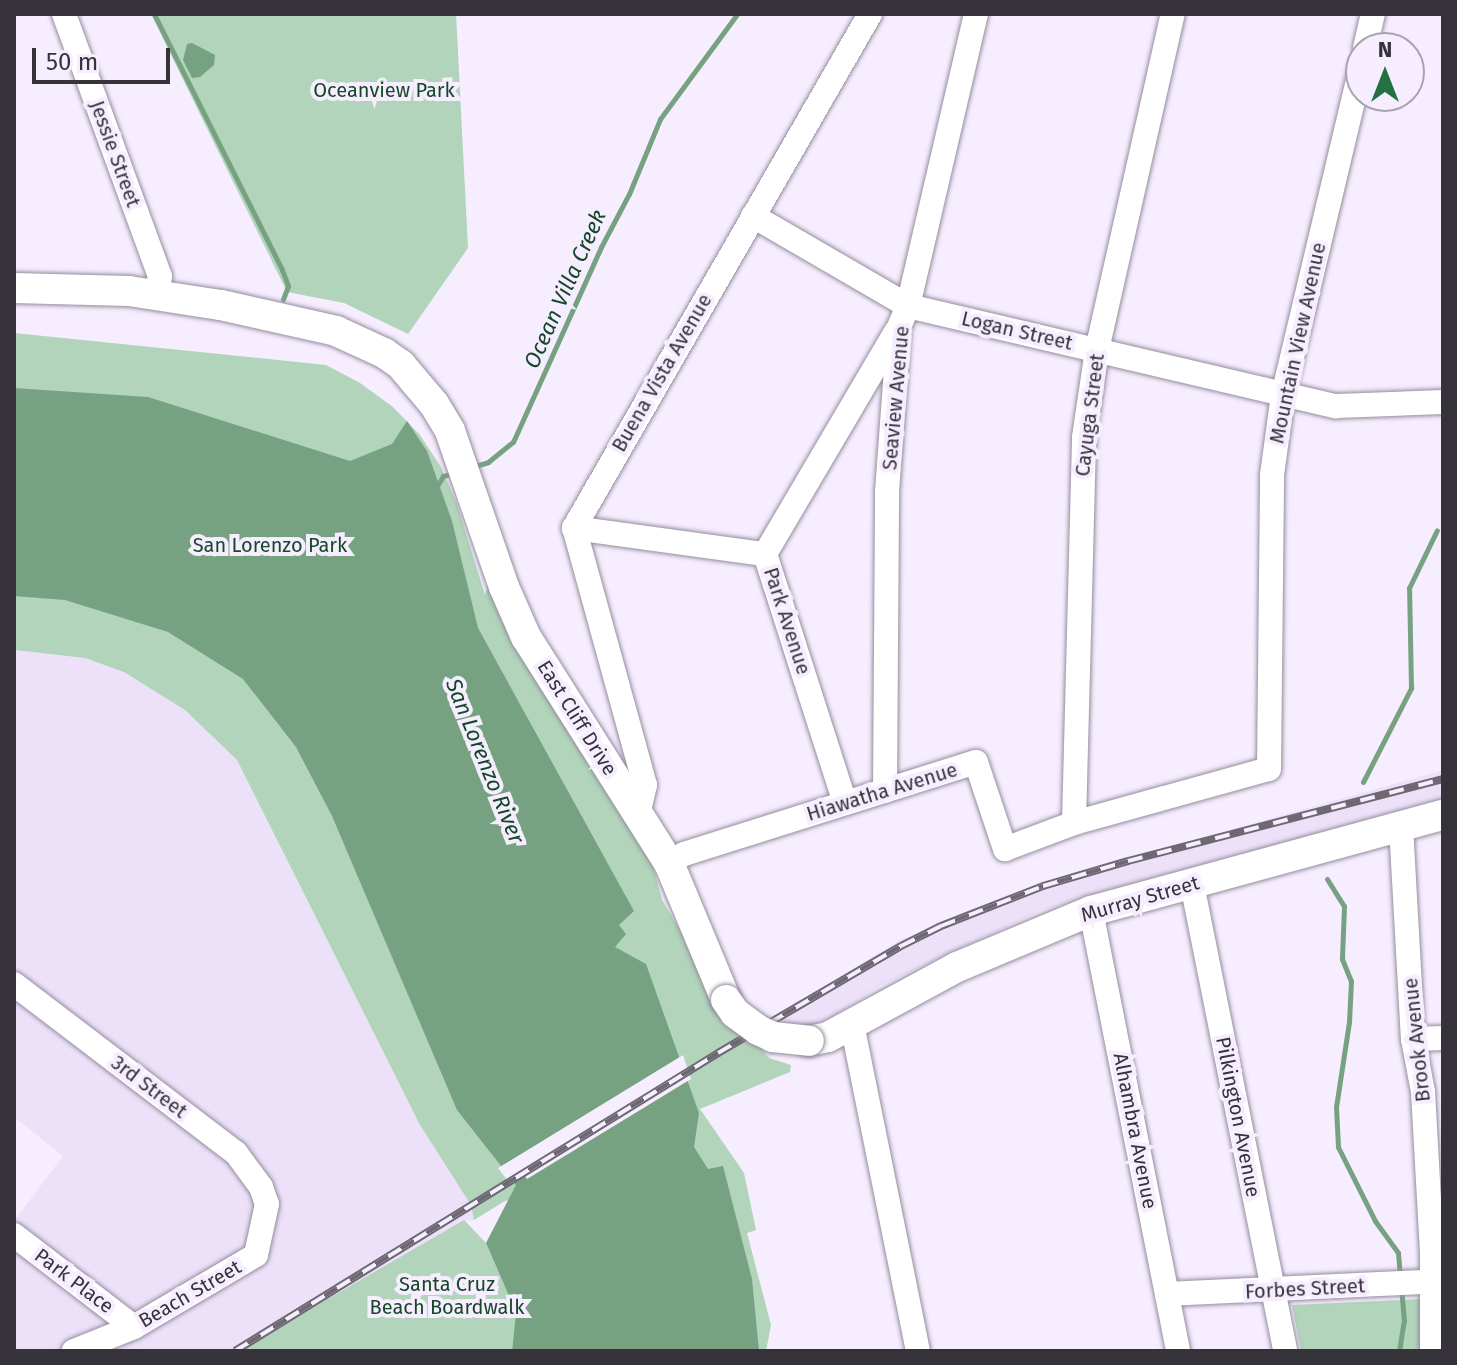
<!DOCTYPE html>
<html>
<head>
<meta charset="utf-8">
<style>
	body { margin:0 }
	#map { position:relative; width:1457px; height:1365px; overflow:hidden; background:#f6edff; font-family:"Fira Sans",sans-serif }
	div>[style] { position:absolute }
	[style*='--x'] { left:calc(var(--x)*1px); top:calc(var(--y)*1px); width:calc(var(--w)*1px); rotate:calc(var(--a)*1deg) }
	.built>* { inset:0; background:#ede1fa }
	.green>* { inset:0; background:#b1d4ba }
	.water>* { inset:0; background:#77a282 }
	.pier>* { inset:0; background:#f6edff }
	.stream>* { height:5px; margin:-2.5px; padding:0 2.5px; transform-origin:2.5px; border-radius:2.5px; background:#77a282 }
	.roads { filter:drop-shadow(0 0 2px #948d9d) drop-shadow(0 0 2px #948d9d) }
	.minor>* { height:24px; margin:-12px; padding:0 12px; transform-origin:12px; border-radius:12px; background:#fff }
	.major>* { height:30px; margin:-15px; padding:0 15px; transform-origin:15px; border-radius:15px; background:#fff }
	.rail>* { height:8px; margin-top:-4px; transform-origin:0; background:repeating-linear-gradient(90deg,#f6edff 0 15px,#6d6872 0 30px); box-sizing:border-box; border-block:2px solid #6d6872 }
	.bridges { filter:drop-shadow(0 0 2px #948d9d) drop-shadow(0 0 2px #948d9d) }
	.major-bridge>* { height:30px; margin:-15px; padding:0 15px; transform-origin:15px; border-radius:15px; background:#fff }
	span { translate:-50% -50%; white-space:nowrap; text-align:center; line-height:1.15; -webkit-text-stroke:8px #f6edff; paint-order:stroke }
	.park-label { font-size:20px; color:#144827 }
	.street-label { font-size:20px; color:#363239 }
	.water-label { font-size:22px; color:#134727; font-style:italic }
	.frame { position:absolute; inset:0; border:16px solid #363239; pointer-events:none }
	.north { position:absolute; left:1345px; top:32px; width:80px; height:80px; box-sizing:border-box; background:#f6edff; border:2px solid #a9a2b0; border-radius:50%; rotate:0deg; font-size:22px; font-weight:700; line-height:32px; text-align:center; color:#363239 }
	.north::after { content:''; display:block; margin:auto; width:28px; height:36px; background:#247241; clip-path:polygon(50% 0,100% 100%,50% 72%,0 100%) }
	.scale { position:absolute; left:32px; top:48px; width:138px; height:36px; box-sizing:border-box; border:4px solid #363239; border-top:0; padding-left:10px; font-size:24px; line-height:28px; white-space:nowrap; color:#363239; -webkit-text-stroke:6px #f6edff; paint-order:stroke }
</style>
</head>
<body>
<div id="map">
	<div class="built">
		<div style="clip-path:polygon(14px 650px,85px 658px,124px 671px,185px 710px,237px 760px,420px 1125px,471px 1205px,474px 1220px,465px 1221px,486px 1243px,512px 1351px,14px 1351px,14px 1221px,63px 1156px,14px 1117px)"></div>
		<div style="clip-path:polygon(1443px 770px,1443px 802px,1040px 911px,878px 987px,769px 1058px,748px 1033px,900px 940px,1039px 884px)"></div>
	</div>
	<div class="green">
		<div style="clip-path:polygon(151px 14px,456px 14px,468px 248px,408px 334px,344px 303px,287px 292px)"></div>
		<div style="clip-path:polygon(14px 333px,326px 365px,360px 383px,393px 407px,420px 435px,441px 467px,457px 504px,485px 595px,489px 581px,650px 855px,662px 900px,721px 999px,769px 1058px,791px 1065px,790px 1072px,700px 1109px,744px 1173px,756px 1230px,747px 1233px,771px 1325px,766px 1351px,672px 1351px,604px 1176px,505px 1201px,474px 1220px,471px 1205px,420px 1125px,237px 760px,185px 710px,124px 672px,85px 658px,14px 650px)"></div>
		<div style="clip-path:polygon(464px 1220px,486px 1243px,516px 1312px,512px 1351px,238px 1351px)"></div>
		<div style="clip-path:polygon(1424px 1299px,1427px 1351px,1301px 1351px,1292px 1305px)"></div>
	</div>
	<div class="water">
		<div style="clip-path:polygon(192px 43px,215px 55px,214px 65px,200px 77px,192px 78px,183px 60px,187px 44px)"></div>
		<div style="clip-path:polygon(14px 388px,148px 397px,350px 461px,392px 444px,407px 421px,427px 451px,452px 521px,478px 628px,634px 911px,619px 925px,626px 934px,615px 947px,646px 964px,699px 1113px,694px 1147px,708px 1169px,723px 1166px,752px 1279px,759px 1351px,512px 1351px,516px 1312px,486px 1243px,516px 1185px,457px 1110px,332px 816px,296px 747px,243px 679px,168px 632px,65px 600px,14px 596px)"></div>
	</div>
	<div class="pier">
		<div style="clip-path:polygon(683px 1055px,691px 1079px,527px 1179px,525px 1176px,511px 1185px,498px 1168px)"></div>
	</div>
	<div class="stream">
		<div style="--x:154;--y:14;--w:286;--a:63.4"></div>
		<div style="--x:282;--y:270;--w:17;--a:69"></div>
		<div style="--x:288;--y:286;--w:14;--a:111"></div>
		<div style="--x:472;--y:467;--w:17;--a:-17"></div>
		<div style="--x:488;--y:462;--w:32;--a:-39"></div>
		<div style="--x:513;--y:442;--w:214;--a:-65.7"></div>
		<div style="--x:601;--y:247;--w:60;--a:-62.2"></div>
		<div style="--x:629;--y:194;--w:81;--a:-67.5"></div>
		<div style="--x:660;--y:119;--w:130;--a:-53.7"></div>
		<div style="--x:436;--y:488;--w:14;--a:-60"></div>
		<div style="--x:443;--y:476;--w:11;--a:-15"></div>
		<div style="--x:1363;--y:782;--w:106;--a:-62.9"></div>
		<div style="--x:1411;--y:688;--w:100;--a:-91.1"></div>
		<div style="--x:1409;--y:588;--w:64;--a:-64.2"></div>
		<div style="--x:1327;--y:879;--w:32;--a:58"></div>
		<div style="--x:1344;--y:906;--w:53;--a:92.2"></div>
		<div style="--x:1342;--y:959;--w:24;--a:68"></div>
		<div style="--x:1351;--y:981;--w:41;--a:92.8"></div>
		<div style="--x:1349;--y:1022;--w:86;--a:98.7"></div>
		<div style="--x:1336;--y:1107;--w:40;--a:87.1"></div>
		<div style="--x:1338;--y:1147;--w:83;--a:63.4"></div>
		<div style="--x:1375;--y:1221;--w:39;--a:54"></div>
		<div style="--x:1398;--y:1253;--w:21;--a:85"></div>
		<div style="--x:1399;--y:1351;--w:30;--a:-81"></div>
		<div style="--x:1404;--y:1321;--w:33;--a:-95"></div>
	</div>
	<div class="roads">
		<div class="minor">
			<div style="--x:64;--y:14;--w:279;--a:69.9"></div>
			<div style="--x:160;--y:276;--w:19;--a:99"></div>
			<div style="--x:1365;--y:48;--w:35;--a:-77"></div>
			<div style="--x:753;--y:216;--w:179;--a:30.1"></div>
			<div style="--x:908;--y:306;--w:440;--a:13.2"></div>
			<div style="--x:1336;--y:406;--w:107;--a:-2.1"></div>
			<div style="--x:574;--y:528;--w:193;--a:7.8"></div>
			<div style="--x:885;--y:791;--w:299;--a:-89.6"></div>
			<div style="--x:887;--y:492;--w:165;--a:-85.8"></div>
			<div style="--x:899;--y:327;--w:23;--a:-67"></div>
			<div style="--x:908;--y:306;--w:300;--a:-76.9"></div>
			<div style="--x:845;--y:803;--w:262;--a:-107.8"></div>
			<div style="--x:765;--y:554;--w:258;--a:-59.5"></div>
			<div style="--x:638;--y:815;--w:31;--a:-77"></div>
			<div style="--x:645;--y:785;--w:267;--a:-105.4"></div>
			<div style="--x:574;--y:528;--w:593;--a:-60.06"></div>
			<div style="--x:1074;--y:823;--w:386;--a:-88.5"></div>
			<div style="--x:1084;--y:437;--w:88;--a:-81.5"></div>
			<div style="--x:1097;--y:350;--w:344;--a:-77.3"></div>
			<div style="--x:1401;--y:826;--w:213;--a:86.8"></div>
			<div style="--x:1413;--y:1039;--w:54;--a:79.3"></div>
			<div style="--x:1423;--y:1092;--w:163;--a:86.8"></div>
			<div style="--x:1432;--y:1255;--w:96;--a:90"></div>
			<div style="--x:669;--y:863;--w:17;--a:-31"></div>
			<div style="--x:684;--y:854;--w:306;--a:-17.5"></div>
			<div style="--x:976;--y:762;--w:92;--a:71.6"></div>
			<div style="--x:1005;--y:849;--w:74;--a:-20.6"></div>
			<div style="--x:1074;--y:823;--w:202;--a:-15.5"></div>
			<div style="--x:1269;--y:769;--w:294;--a:-89.4"></div>
			<div style="--x:1272;--y:475;--w:81;--a:-82.2"></div>
			<div style="--x:1283;--y:395;--w:337;--a:-76.6"></div>
			<div style="--x:1192;--y:884;--w:476;--a:78.7"></div>
			<div style="--x:1091;--y:911;--w:449;--a:78.8"></div>
			<div style="--x:14;--y:984;--w:279;--a:37.3"></div>
			<div style="--x:236;--y:1153;--w:42;--a:53.7"></div>
			<div style="--x:261;--y:1187;--w:18;--a:71"></div>
			<div style="--x:267;--y:1204;--w:52;--a:102.2"></div>
			<div style="--x:256;--y:1255;--w:142;--a:149.5"></div>
			<div style="--x:134;--y:1327;--w:65;--a:158.2"></div>
			<div style="--x:852;--y:1024;--w:334;--a:78.6"></div>
			<div style="--x:1413;--y:1039;--w:30;--a:-2"></div>
			<div style="--x:14;--y:1235;--w:151;--a:37.5"></div>
			<div style="--x:1167;--y:1294;--w:276;--a:-2.7"></div>
		</div>
		<div class="major">
			<div style="--x:14;--y:288;--w:115;--a:1.5"></div>
			<div style="--x:129;--y:291;--w:93;--a:8.7"></div>
			<div style="--x:221;--y:305;--w:118;--a:12.7"></div>
			<div style="--x:336;--y:331;--w:53;--a:24.6"></div>
			<div style="--x:384;--y:353;--w:21;--a:35"></div>
			<div style="--x:401;--y:365;--w:51;--a:49.8"></div>
			<div style="--x:434;--y:404;--w:31;--a:59"></div>
			<div style="--x:450;--y:431;--w:165;--a:70.9"></div>
			<div style="--x:504;--y:587;--w:55;--a:66.3"></div>
			<div style="--x:526;--y:637;--w:267;--a:57.7"></div>
			<div style="--x:669;--y:863;--w:148;--a:67.4"></div>
			<div style="--x:809;--y:1041;--w:19;--a:-12"></div>
			<div style="--x:828;--y:1037;--w:147;--a:-28.5"></div>
			<div style="--x:957;--y:967;--w:145;--a:-22.7"></div>
			<div style="--x:1091;--y:911;--w:365;--a:-15.3"></div>
		</div>
	</div>
	<div class="rail">
		<div style="--x:235;--y:1351;--w:568;--a:-31.67"></div>
		<div style="--x:718;--y:1053;--w:212;--a:-30.3"></div>
		<div style="--x:901;--y:946;--w:45;--a:-26.6"></div>
		<div style="--x:941;--y:926;--w:110;--a:-21.4"></div>
		<div style="--x:1043;--y:886;--w:89;--a:-16.4"></div>
		<div style="--x:1128;--y:861;--w:325;--a:-14.6"></div>
	</div>
	<div class="bridges">
		<div class="major-bridge">
			<div style="--x:726;--y:1000;--w:16;--a:55"></div>
			<div style="--x:735;--y:1013;--w:29;--a:36"></div>
			<div style="--x:758;--y:1030;--w:17;--a:25"></div>
			<div style="--x:773;--y:1037;--w:36;--a:6"></div>
		</div>
	</div>
	<div class="park-label">
		<span style="left:384px;top:90px">Oceanview Park</span>
		<span style="left:270px;top:545px">San Lorenzo Park</span>
		<span style="left:447px;top:1296px">Santa Cruz<br>Beach Boardwalk</span>
	</div>
	<div class="street-label">
		<span style="left:115px;top:154px;rotate:70deg">Jessie Street</span>
		<span style="left:1017px;top:331px;rotate:13deg">Logan Street</span>
		<span style="left:1298px;top:343px;rotate:-78deg">Mountain View Avenue</span>
		<span style="left:662px;top:373px;rotate:-60deg">Buena Vista Avenue</span>
		<span style="left:896px;top:398px;rotate:-85deg">Seaview Avenue</span>
		<span style="left:1090px;top:415px;rotate:-83deg">Cayuga Street</span>
		<span style="left:787px;top:621px;rotate:72deg">Park Avenue</span>
		<span style="left:577px;top:718px;rotate:58deg">East Cliff Drive</span>
		<span style="left:882px;top:792px;rotate:-17deg">Hiawatha Avenue</span>
		<span style="left:1140px;top:899px;rotate:-16deg">Murray Street</span>
		<span style="left:1417px;top:1040px;rotate:-96deg">Brook Avenue</span>
		<span style="left:149px;top:1087px;rotate:37deg">3rd Street</span>
		<span style="left:1238px;top:1117px;rotate:79deg">Pilkington Avenue</span>
		<span style="left:1135px;top:1131px;rotate:79deg">Alhambra Avenue</span>
		<span style="left:74px;top:1281px;rotate:37deg">Park Place</span>
		<span style="left:1305px;top:1289px;rotate:-3deg">Forbes Street</span>
		<span style="left:190px;top:1294px;rotate:-30deg">Beach Street</span>
	</div>
	<div class="water-label">
		<span style="left:565px;top:289px;rotate:-66deg">Ocean Villa Creek</span>
		<span style="left:485px;top:761px;rotate:68deg">San Lorenzo River</span>
	</div>
	<div class="frame"></div>
	<div class="north">N</div>
	<div class="scale">50 m</div>
</div>
</body>
</html>
